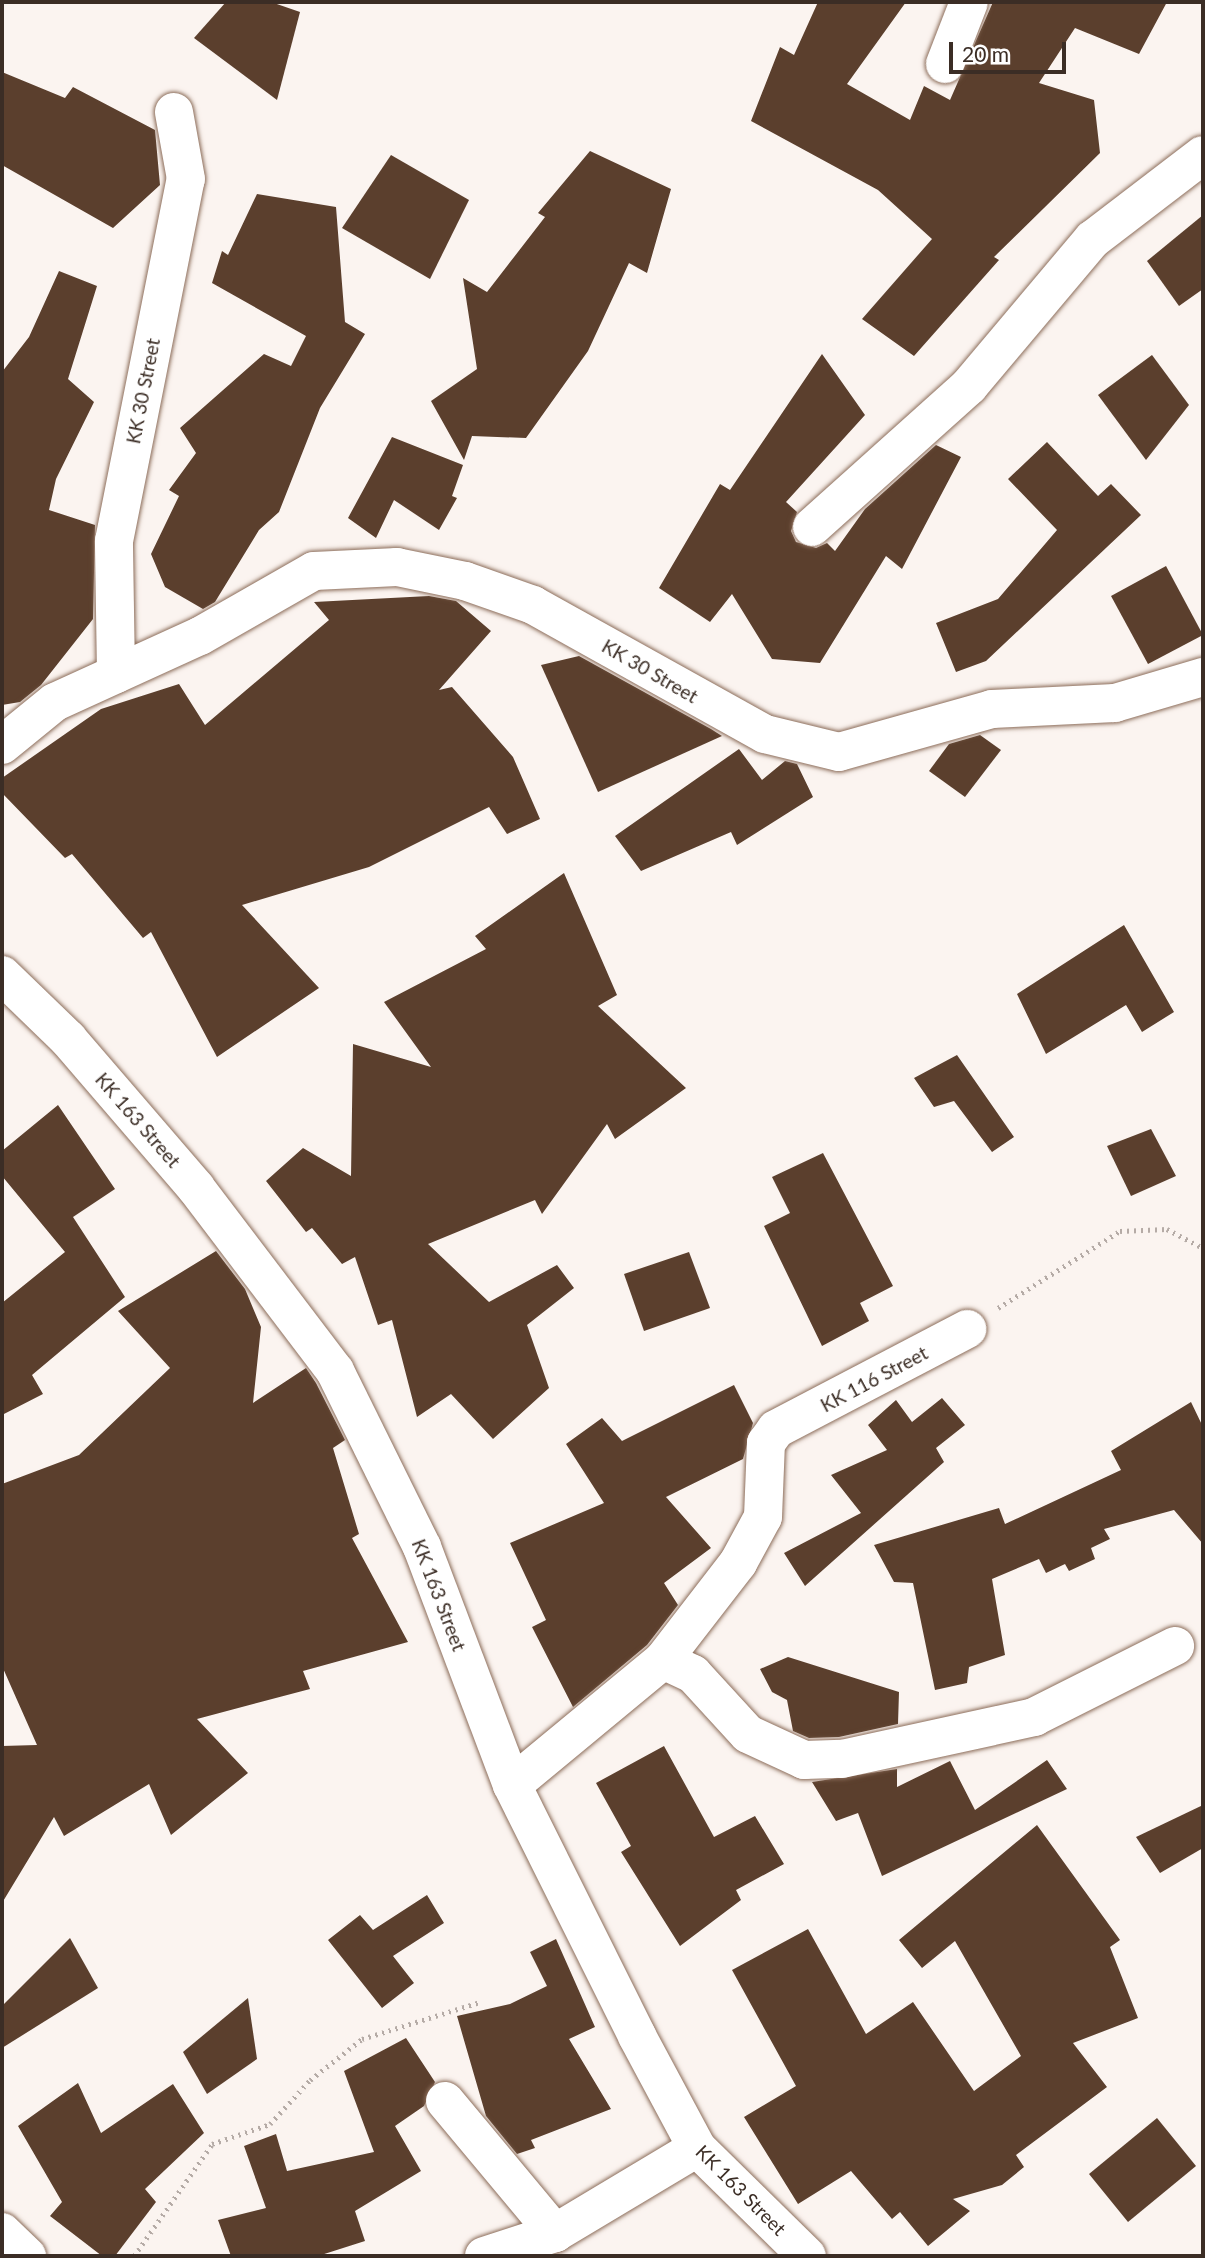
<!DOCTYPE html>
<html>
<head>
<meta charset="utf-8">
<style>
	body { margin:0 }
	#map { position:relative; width:1205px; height:2258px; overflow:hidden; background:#fbf4f0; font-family:Lato,sans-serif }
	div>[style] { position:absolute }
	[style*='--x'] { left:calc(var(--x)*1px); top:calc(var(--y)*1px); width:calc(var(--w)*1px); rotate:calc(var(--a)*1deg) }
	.building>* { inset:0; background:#5b3f2d }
	.path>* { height:4.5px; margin-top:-2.25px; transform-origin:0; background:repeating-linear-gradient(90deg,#b5aba6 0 2px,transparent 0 7px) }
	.roads { filter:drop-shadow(0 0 2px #8c6d5a) drop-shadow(0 0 2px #8c6d5a) }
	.street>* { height:38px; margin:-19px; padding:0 19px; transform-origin:19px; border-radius:19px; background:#fff }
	span { translate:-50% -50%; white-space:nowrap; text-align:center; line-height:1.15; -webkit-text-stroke:7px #fff; paint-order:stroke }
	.street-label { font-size:19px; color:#3b2d25 }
	.frame { position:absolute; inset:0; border:4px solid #3b2d25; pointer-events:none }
	.scale { position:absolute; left:949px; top:42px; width:117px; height:32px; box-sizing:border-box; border:4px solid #3b2d25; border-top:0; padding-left:9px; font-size:21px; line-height:24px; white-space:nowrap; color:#3b2d25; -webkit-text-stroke:5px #fff; paint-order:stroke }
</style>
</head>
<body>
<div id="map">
	<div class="building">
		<div style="clip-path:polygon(226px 2px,271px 2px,300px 12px,277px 100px,194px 38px)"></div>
		<div style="clip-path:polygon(818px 2px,906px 2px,847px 84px,910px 120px,924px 86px,950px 100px,993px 2px,1167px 2px,1139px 54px,1075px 28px,1039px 83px,1094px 100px,1100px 153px,994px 257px,999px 260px,914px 356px,862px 319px,932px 239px,878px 190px,751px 121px,780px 47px,794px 55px)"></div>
		<div style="clip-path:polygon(2px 72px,65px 98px,73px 87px,155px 130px,160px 185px,113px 228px,2px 165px)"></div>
		<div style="clip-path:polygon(590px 151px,671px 189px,647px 273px,629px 263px,588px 351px,526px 438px,472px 436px,464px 460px,431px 401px,477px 369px,463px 278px,487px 292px,545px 217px,538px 213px)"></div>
		<div style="clip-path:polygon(391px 155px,469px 200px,430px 279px,342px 228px)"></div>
		<div style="clip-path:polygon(257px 194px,336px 207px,345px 322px,365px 334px,320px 408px,279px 512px,259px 530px,215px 602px,203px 609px,165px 587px,151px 554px,179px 496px,169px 490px,196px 453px,180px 428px,264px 354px,291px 366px,306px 336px,212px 283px,222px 251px,228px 255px)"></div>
		<div style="clip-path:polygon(1203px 215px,1203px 289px,1179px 306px,1147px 261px)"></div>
		<div style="clip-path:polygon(59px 271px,97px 286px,68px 379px,94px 402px,56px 479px,49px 510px,95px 525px,93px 619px,41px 685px,20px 702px,2px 705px,2px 372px,29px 337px)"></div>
		<div style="clip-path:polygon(822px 354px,865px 415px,786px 502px,797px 512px,791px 531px,796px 542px,816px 548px,827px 543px,835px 551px,865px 509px,936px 445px,961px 457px,902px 569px,886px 556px,820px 663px,772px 659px,732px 594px,710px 622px,659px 588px,720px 484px,730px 490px)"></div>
		<div style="clip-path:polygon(1152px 355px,1189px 405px,1146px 460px,1098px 395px)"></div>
		<div style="clip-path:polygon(392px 437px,463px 465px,452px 496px,457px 498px,439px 530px,394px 500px,376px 538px,348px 518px)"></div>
		<div style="clip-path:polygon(1047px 442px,1098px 496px,1111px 484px,1141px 515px,986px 661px,956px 672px,936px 623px,998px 599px,1057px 530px,1008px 479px)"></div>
		<div style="clip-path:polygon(1166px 566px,1203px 635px,1148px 664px,1111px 596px)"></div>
		<div style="clip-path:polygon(429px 596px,456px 601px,491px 631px,439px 690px,452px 687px,513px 757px,540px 819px,507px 834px,489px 807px,369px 867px,242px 905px,319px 988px,217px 1057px,151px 932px,143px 938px,72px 854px,65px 858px,2px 793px,2px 778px,101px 709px,179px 684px,205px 725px,329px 620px,314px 602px)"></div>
		<div style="clip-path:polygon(579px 656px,711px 729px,722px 736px,598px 792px,541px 665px)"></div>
		<div style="clip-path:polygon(980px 735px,1001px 750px,965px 797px,929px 771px,949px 744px)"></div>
		<div style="clip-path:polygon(739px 749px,762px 780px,785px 761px,797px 764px,813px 797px,737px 845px,731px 832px,641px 871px,615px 836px)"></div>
		<div style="clip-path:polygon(564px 873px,617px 995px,598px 1006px,686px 1088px,615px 1139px,607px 1124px,542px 1214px,535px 1200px,428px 1244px,489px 1302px,557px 1265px,574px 1288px,527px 1325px,549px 1388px,493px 1439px,451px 1394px,417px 1417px,392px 1320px,378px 1325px,355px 1257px,342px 1264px,312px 1228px,306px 1232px,266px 1181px,303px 1148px,351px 1176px,353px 1044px,431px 1067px,384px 1002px,486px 949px,475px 936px)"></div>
		<div style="clip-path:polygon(1124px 925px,1174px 1012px,1142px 1032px,1126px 1005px,1046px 1054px,1017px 994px)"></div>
		<div style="clip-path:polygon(957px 1055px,1014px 1137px,992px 1152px,954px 1101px,934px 1107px,914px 1078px)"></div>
		<div style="clip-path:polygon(58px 1105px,115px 1189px,73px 1217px,125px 1297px,32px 1375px,43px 1394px,2px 1415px,2px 1303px,65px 1252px,2px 1176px,2px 1151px)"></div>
		<div style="clip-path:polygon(1151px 1129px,1176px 1176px,1131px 1196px,1107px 1146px)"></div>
		<div style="clip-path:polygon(823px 1153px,893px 1286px,860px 1303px,869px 1321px,822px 1346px,764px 1226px,790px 1213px,772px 1177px)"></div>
		<div style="clip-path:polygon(216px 1251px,245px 1289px,261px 1327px,253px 1403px,306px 1368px,316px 1383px,345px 1440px,333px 1448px,359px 1534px,352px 1538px,408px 1642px,303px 1671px,310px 1689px,197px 1719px,248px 1773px,171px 1835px,149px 1784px,64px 1836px,54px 1817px,2px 1903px,2px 1746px,37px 1745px,2px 1666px,2px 1484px,79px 1455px,170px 1368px,118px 1311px)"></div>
		<div style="clip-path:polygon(689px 1252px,710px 1308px,644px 1331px,624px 1274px)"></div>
		<div style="clip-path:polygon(734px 1385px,753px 1423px,743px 1459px,666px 1497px,711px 1548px,664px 1583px,678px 1605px,647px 1645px,573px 1707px,532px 1627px,546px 1620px,510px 1543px,604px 1503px,566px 1444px,602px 1418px,622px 1441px)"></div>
		<div style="clip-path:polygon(942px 1398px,965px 1425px,936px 1448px,944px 1462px,805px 1586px,784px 1553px,861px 1513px,831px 1475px,887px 1450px,868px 1425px,896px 1400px,912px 1422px)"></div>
		<div style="clip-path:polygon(1191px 1402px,1203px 1427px,1203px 1544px,1174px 1510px,1104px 1529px,1110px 1539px,1091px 1548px,1095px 1559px,1069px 1571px,1065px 1564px,1046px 1573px,1039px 1559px,992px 1579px,1005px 1655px,969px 1667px,967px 1683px,935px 1690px,913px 1583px,894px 1582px,874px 1545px,999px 1508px,1005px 1524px,1121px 1470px,1111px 1451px)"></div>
		<div style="clip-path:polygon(788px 1657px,899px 1692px,898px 1724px,839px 1737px,809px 1738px,793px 1731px,787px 1700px,772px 1692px,760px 1669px)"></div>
		<div style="clip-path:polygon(664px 1746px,714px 1837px,755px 1816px,784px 1864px,736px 1890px,741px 1900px,680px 1946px,621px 1852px,631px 1846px,596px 1783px)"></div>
		<div style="clip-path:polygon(1047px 1760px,1067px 1789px,882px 1876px,858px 1813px,836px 1821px,812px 1782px,897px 1769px,897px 1787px,950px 1761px,975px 1810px)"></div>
		<div style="clip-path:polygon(1203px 1805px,1203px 1848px,1160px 1873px,1136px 1837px)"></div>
		<div style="clip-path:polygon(1037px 1825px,1120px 1940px,1110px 1947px,1138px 2018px,1073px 2043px,1107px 2087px,1016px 2155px,1024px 2167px,1002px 2185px,953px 2199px,970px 2211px,928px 2246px,900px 2212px,892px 2219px,851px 2171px,798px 2204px,744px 2117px,796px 2086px,732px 1970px,808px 1929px,866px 2034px,913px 2002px,974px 2091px,1021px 2056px,955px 1941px,922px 1968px,899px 1940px)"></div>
		<div style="clip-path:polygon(427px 1895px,444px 1923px,393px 1956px,414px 1983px,382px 2008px,328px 1940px,360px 1915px,373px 1930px)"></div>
		<div style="clip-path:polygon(70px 1938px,98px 1988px,2px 2048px,2px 2006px)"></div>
		<div style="clip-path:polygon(556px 1939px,595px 2027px,569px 2039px,611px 2109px,531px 2140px,535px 2148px,517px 2154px,486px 2116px,457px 2016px,510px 2004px,547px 1986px,530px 1952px)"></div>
		<div style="clip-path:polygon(248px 1998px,257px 2059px,207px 2094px,183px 2052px)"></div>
		<div style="clip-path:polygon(406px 2038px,435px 2082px,424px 2106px,395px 2126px,421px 2171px,355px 2211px,365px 2241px,318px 2256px,231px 2256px,218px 2220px,266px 2208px,244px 2146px,276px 2134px,287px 2171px,374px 2152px,344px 2071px)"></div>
		<div style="clip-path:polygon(78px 2083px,101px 2133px,173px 2084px,204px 2133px,145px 2189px,156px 2202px,115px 2256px,102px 2256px,50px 2216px,62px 2202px,18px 2126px)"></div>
		<div style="clip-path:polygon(1157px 2118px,1196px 2166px,1128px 2222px,1089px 2174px)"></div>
	</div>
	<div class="path">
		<div style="--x:998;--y:1308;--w:144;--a:-32.3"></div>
		<div style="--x:1120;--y:1231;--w:47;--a:-2.4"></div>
		<div style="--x:1167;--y:1229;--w:41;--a:27.8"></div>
		<div style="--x:134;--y:2256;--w:136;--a:-55.1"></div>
		<div style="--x:212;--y:2144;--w:61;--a:-19"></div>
		<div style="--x:270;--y:2124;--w:59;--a:-47.7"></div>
		<div style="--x:310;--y:2080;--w:66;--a:-38.3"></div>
		<div style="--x:362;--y:2039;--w:124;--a:-17.4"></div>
	</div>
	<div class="roads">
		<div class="street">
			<div style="--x:945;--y:64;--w:66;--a:-68.8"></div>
			<div style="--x:812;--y:527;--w:211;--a:-41.9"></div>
			<div style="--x:969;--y:386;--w:192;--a:-49.9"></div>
			<div style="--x:1093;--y:239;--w:138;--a:-37.4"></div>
			<div style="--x:116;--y:674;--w:133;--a:-90.9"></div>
			<div style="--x:114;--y:541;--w:369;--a:-78.8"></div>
			<div style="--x:186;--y:179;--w:68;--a:-100.2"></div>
			<div style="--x:2;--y:745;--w:68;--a:-39.1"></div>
			<div style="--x:55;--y:702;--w:159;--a:-24.5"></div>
			<div style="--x:200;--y:636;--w:131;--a:-29.7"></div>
			<div style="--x:314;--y:571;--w:83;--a:-2.8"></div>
			<div style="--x:397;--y:567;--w:69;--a:11.6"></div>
			<div style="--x:465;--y:581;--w:72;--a:19.4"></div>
			<div style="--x:533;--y:605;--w:265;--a:29.1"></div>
			<div style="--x:765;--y:734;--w:76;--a:13.7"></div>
			<div style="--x:839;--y:752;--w:159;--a:-15.7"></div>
			<div style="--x:992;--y:709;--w:123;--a:-2.8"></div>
			<div style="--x:1115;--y:703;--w:92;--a:-16.5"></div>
			<div style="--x:2;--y:975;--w:92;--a:44.1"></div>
			<div style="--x:68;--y:1039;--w:196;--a:49.3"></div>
			<div style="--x:196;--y:1188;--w:230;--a:52.8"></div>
			<div style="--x:335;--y:1371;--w:196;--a:63.7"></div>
			<div style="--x:422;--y:1547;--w:254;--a:69.3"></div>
			<div style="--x:512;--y:1785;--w:280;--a:63.5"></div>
			<div style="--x:637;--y:2036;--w:127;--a:61.8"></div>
			<div style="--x:697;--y:2148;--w:154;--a:44.5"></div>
			<div style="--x:663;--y:1660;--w:33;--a:25"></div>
			<div style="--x:693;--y:1674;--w:81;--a:47.5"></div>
			<div style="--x:748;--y:1734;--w:62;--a:24.9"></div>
			<div style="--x:804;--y:1760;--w:38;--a:-2"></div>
			<div style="--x:842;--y:1759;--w:197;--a:-12.3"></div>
			<div style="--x:1034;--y:1717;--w:158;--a:-26.7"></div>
			<div style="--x:512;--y:1785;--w:196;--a:-39.6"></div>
			<div style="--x:663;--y:1660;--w:123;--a:-52.3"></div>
			<div style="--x:738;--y:1563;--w:52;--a:-61.5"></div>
			<div style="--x:763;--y:1517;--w:74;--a:-87.7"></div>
			<div style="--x:766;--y:1443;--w:17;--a:-54"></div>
			<div style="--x:776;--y:1429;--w:216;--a:-27.6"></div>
			<div style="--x:445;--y:2101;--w:172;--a:50.2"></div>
			<div style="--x:2;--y:2232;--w:35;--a:44"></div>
			<div style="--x:484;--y:2256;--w:75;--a:-17.9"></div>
			<div style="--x:555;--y:2233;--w:165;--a:-30.9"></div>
		</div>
	</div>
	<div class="street-label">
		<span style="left:143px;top:391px;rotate:-79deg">KK 30 Street</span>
		<span style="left:650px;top:671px;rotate:30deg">KK 30 Street</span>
		<span style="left:138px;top:1120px;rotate:49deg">KK 163 Street</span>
		<span style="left:874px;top:1379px;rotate:-28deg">KK 116 Street</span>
		<span style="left:439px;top:1595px;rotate:69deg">KK 163 Street</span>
		<span style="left:741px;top:2190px;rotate:45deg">KK 163 Street</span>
	</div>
	<div class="frame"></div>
	<div class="scale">20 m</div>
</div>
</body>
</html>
